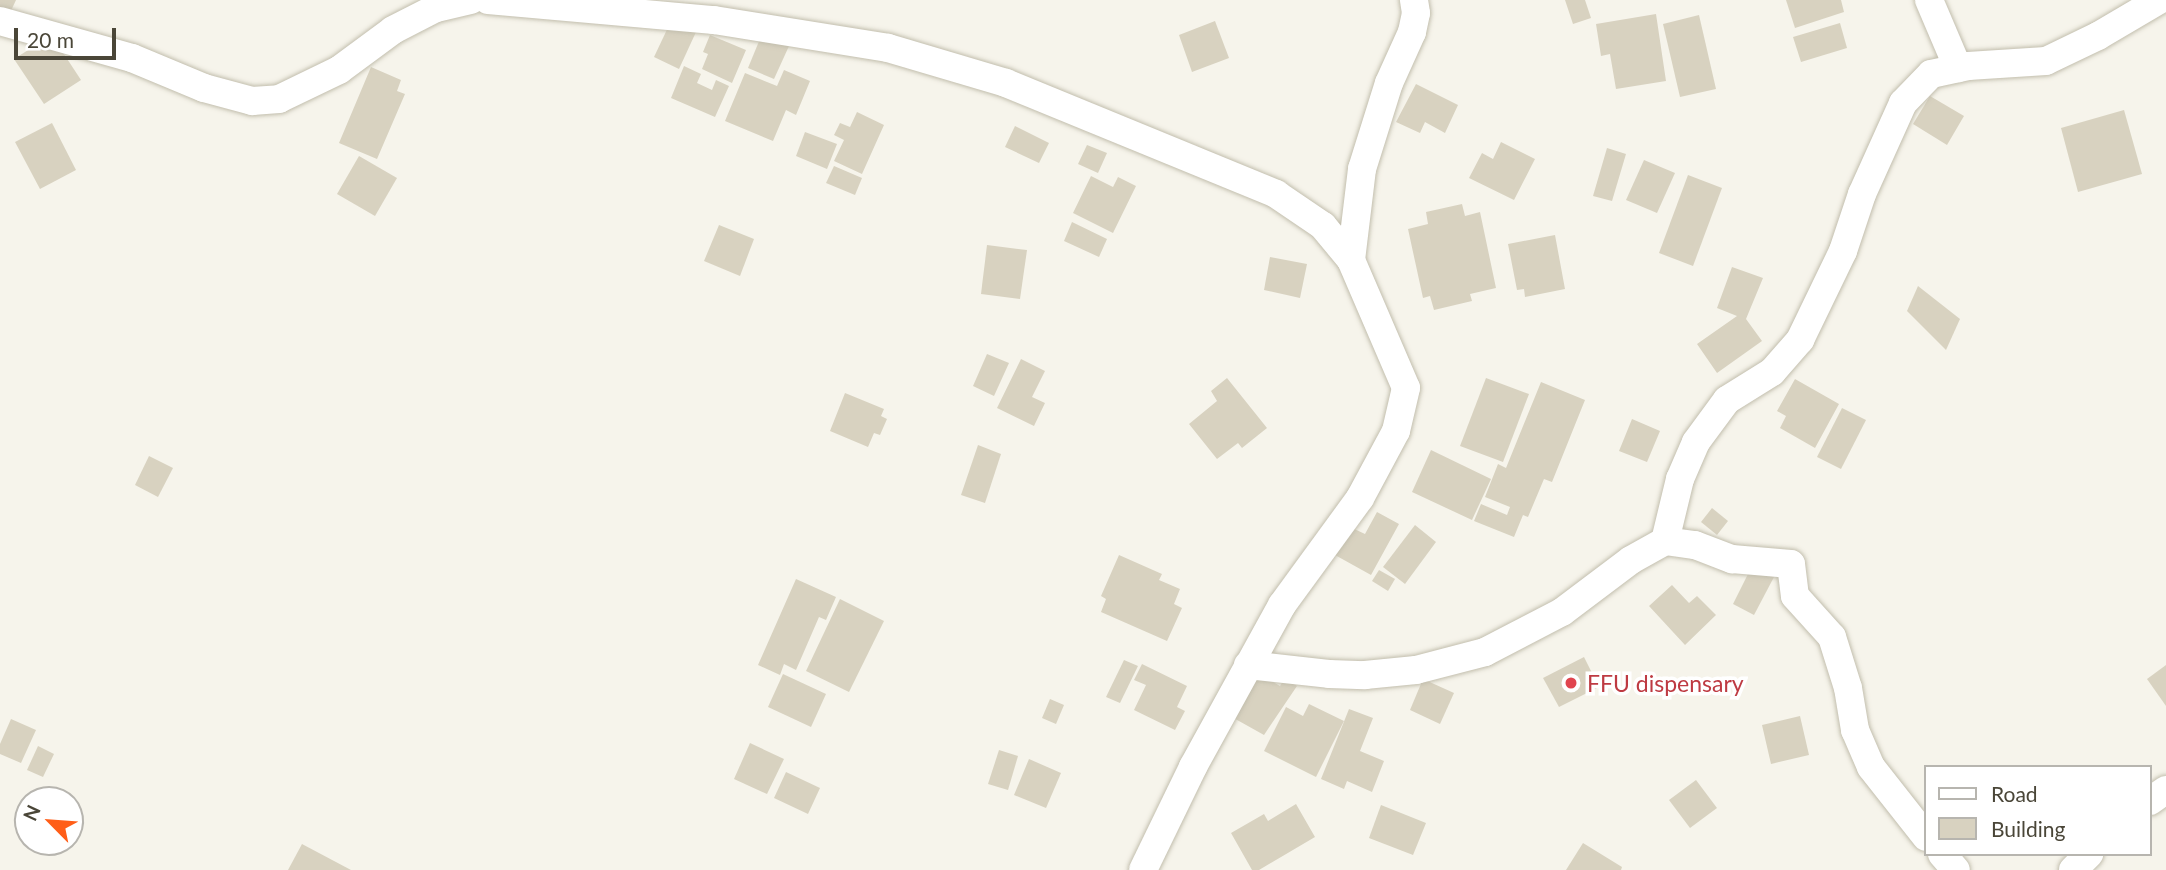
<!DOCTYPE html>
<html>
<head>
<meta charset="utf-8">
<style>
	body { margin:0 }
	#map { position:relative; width:2166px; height:870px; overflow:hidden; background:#f6f4eb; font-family:Lato,sans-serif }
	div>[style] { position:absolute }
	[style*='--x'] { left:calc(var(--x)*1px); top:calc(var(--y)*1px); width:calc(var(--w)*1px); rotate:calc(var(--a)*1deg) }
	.building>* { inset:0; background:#d8d2c0 }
	.roads { filter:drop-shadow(0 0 2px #c2bead) drop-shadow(0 0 2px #c2bead) }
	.street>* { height:28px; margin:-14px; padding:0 14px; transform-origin:14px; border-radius:14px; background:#fff }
	.dots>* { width:19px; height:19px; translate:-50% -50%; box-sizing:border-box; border:4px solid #fff; border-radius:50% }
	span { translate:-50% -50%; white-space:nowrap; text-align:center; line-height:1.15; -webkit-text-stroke:7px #fff; paint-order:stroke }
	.health-label { font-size:23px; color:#be3a42 }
	.left { translate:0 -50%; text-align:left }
	.legend { position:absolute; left:1924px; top:765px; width:228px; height:91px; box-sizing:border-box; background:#fff; border:2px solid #b7b5af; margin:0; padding:9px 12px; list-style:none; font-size:21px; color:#4a4638 }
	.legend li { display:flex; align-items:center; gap:14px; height:35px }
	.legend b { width:35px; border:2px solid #b7b5af }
	.north { position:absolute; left:14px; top:786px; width:70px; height:70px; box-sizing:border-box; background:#fff; border:2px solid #b7b5af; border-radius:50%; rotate:295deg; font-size:19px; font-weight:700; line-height:28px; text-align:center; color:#4a4638 }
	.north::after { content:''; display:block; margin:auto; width:24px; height:32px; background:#ff5e18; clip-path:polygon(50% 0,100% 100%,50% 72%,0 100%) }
	.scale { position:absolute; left:14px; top:28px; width:102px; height:32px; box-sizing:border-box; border:4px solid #4a4638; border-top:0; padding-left:9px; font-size:21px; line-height:24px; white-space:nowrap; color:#4a4638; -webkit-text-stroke:5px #fff; paint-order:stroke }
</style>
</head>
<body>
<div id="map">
	<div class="building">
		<div style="clip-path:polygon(0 0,16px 0,9px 15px,0 11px)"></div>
		<div style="clip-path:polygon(1565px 0,1585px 0,1591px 18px,1573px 24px)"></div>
		<div style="clip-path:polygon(1786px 0,1841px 0,1844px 12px,1795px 28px)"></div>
		<div style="clip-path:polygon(1656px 14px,1666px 81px,1616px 89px,1610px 54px,1601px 56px,1596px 24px)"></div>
		<div style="clip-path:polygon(1699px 15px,1716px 89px,1680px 97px,1663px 24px)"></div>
		<div style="clip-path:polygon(672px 19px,696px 32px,679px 69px,654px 57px)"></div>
		<div style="clip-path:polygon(1215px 21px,1229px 58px,1192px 72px,1179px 35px)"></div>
		<div style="clip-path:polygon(1840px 23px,1847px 48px,1801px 62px,1793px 37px)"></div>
		<div style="clip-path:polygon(762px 34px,789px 46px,774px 79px,748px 68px)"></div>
		<div style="clip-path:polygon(710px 35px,746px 50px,732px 83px,702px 69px,708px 54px,703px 52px)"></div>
		<div style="clip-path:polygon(44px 40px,56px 42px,81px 80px,44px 104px,14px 59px)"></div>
		<div style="clip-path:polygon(684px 66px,701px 74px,697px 83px,712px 90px,716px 80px,729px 86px,715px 117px,671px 98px)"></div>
		<div style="clip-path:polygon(371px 67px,401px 80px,397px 91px,405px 94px,377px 159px,339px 143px)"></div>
		<div style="clip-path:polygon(784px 70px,810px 81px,796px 115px,786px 110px,773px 141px,725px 121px,745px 73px,777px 86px)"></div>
		<div style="clip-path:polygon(1416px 84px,1458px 105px,1445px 133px,1425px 122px,1420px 133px,1396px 122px)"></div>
		<div style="clip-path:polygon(1930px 96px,1964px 116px,1947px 145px,1913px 124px)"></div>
		<div style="clip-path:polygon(2124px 110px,2142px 174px,2078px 192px,2061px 128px)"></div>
		<div style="clip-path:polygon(857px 112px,884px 125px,862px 174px,834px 161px,844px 140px,834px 135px,840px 123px,850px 127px)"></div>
		<div style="clip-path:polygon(52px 123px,76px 170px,40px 189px,15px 142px)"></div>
		<div style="clip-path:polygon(1015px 126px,1049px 143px,1039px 163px,1005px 147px)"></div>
		<div style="clip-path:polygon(805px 132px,837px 144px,827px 169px,796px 156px)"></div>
		<div style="clip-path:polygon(1501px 142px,1535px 159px,1514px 200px,1469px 178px,1482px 153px,1493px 159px)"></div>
		<div style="clip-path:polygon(1087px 145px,1107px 153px,1098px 173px,1078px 164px)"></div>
		<div style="clip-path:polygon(1607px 148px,1626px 154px,1612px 201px,1593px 196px)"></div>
		<div style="clip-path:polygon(359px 156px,397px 178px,375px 216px,337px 194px)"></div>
		<div style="clip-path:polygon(1644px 160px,1675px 173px,1657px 213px,1626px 200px)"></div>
		<div style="clip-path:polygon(834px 166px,862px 178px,855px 195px,826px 183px)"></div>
		<div style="clip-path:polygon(1688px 175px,1722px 188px,1693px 266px,1659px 253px)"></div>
		<div style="clip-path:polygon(1091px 176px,1113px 187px,1118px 177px,1136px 186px,1113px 233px,1073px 213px)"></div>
		<div style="clip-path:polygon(1462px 204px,1465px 216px,1480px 212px,1496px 288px,1470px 294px,1472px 301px,1434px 310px,1430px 296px,1423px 298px,1408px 229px,1428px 224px,1426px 212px)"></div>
		<div style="clip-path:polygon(1072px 222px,1107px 239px,1099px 257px,1064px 241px)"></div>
		<div style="clip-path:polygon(719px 225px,754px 239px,740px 276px,704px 261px)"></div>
		<div style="clip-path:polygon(1555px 235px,1565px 289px,1525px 297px,1524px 289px,1517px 290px,1508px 244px)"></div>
		<div style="clip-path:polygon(987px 245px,1027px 250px,1020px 299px,981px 294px)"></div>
		<div style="clip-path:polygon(1270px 257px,1307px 264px,1300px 298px,1264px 290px)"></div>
		<div style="clip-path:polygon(1732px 267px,1763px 278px,1746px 319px,1762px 341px,1717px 373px,1697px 344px,1737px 316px,1717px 308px)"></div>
		<div style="clip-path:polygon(1918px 286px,1960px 319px,1946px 350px,1907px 311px)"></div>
		<div style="clip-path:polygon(987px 354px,1009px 363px,994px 396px,973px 386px)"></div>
		<div style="clip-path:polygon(1021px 359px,1045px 371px,1032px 397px,1045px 403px,1034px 426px,997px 408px)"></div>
		<div style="clip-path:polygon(1227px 378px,1267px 428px,1242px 448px,1238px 443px,1217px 459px,1189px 424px,1217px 401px,1211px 391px)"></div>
		<div style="clip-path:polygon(1486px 378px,1529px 394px,1503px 462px,1460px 446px)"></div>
		<div style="clip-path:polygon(1795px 379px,1839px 404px,1815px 448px,1780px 428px,1786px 416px,1777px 411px)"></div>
		<div style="clip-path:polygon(1541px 382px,1585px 400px,1552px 482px,1544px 479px,1528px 517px,1523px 515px,1514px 537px,1474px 521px,1481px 504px,1507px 515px,1510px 507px,1485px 497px,1498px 464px,1506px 468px)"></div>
		<div style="clip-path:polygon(845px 393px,884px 409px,881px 416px,887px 419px,880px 435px,874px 433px,868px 447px,830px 431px)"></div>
		<div style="clip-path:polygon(1842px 408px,1866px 420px,1841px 469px,1817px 457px)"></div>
		<div style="clip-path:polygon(1632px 419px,1660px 431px,1647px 462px,1619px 451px)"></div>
		<div style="clip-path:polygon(978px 445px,1001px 454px,985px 503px,961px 495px)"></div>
		<div style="clip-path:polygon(1431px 450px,1491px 479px,1472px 520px,1412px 492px)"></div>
		<div style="clip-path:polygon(149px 456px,173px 468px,158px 497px,135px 485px)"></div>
		<div style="clip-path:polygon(1712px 508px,1728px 521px,1717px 535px,1701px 522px)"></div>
		<div style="clip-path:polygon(1377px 512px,1399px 524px,1371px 575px,1335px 555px,1350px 527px,1365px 534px)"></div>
		<div style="clip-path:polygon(1415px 525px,1436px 542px,1405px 584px,1383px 567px)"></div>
		<div style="clip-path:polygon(1119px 555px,1162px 574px,1159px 580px,1180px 589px,1174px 604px,1182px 608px,1167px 641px,1101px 612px,1106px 599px,1101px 596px)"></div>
		<div style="clip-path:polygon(1752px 566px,1774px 577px,1754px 615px,1733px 604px)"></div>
		<div style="clip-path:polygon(1379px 570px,1395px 579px,1388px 591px,1372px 581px)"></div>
		<div style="clip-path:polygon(796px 579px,836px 597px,826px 620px,819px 617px,796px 670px,784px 664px,780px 675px,758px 665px)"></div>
		<div style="clip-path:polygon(1672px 585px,1689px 603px,1697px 596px,1716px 615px,1685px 645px,1649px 606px)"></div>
		<div style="clip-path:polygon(840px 599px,884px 621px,849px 692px,806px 671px)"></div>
		<div style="clip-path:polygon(1584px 657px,1599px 687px,1559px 707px,1543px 678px)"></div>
		<div style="clip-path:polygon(1124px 660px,1138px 666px,1120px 703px,1106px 697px)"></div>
		<div style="clip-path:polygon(1142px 664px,1187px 686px,1177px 707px,1185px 711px,1175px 730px,1134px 710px,1146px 685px,1134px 680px)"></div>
		<div style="clip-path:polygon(2166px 665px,2166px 706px,2147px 679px)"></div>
		<div style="clip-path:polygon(1256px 672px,1280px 686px,1285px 678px,1297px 686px,1264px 735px,1230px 716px)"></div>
		<div style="clip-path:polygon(783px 674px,826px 694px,811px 727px,768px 707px)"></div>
		<div style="clip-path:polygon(1423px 679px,1454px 693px,1440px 724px,1410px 710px)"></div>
		<div style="clip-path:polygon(1050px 699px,1064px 705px,1056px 724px,1042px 718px)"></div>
		<div style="clip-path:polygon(1309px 704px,1344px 721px,1316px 777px,1264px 751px,1286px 707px,1303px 716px)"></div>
		<div style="clip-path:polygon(1349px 709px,1373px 718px,1360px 751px,1384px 761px,1372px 792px,1347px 781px,1344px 789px,1321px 779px)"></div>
		<div style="clip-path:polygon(1800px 716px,1809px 755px,1771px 764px,1762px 725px)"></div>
		<div style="clip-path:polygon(11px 719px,36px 730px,21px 763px,0 754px,0 744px)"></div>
		<div style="clip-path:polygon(750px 743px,784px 759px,767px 794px,734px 779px)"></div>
		<div style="clip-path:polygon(38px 746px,54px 754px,43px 777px,27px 770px)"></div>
		<div style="clip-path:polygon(999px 750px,1018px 756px,1008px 790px,988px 784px)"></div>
		<div style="clip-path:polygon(1029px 759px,1061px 773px,1046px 808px,1014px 795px)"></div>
		<div style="clip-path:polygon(786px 772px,820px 788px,808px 814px,774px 798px)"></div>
		<div style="clip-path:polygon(1696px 780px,1717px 808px,1690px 828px,1669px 800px)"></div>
		<div style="clip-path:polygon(1296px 804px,1315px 837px,1259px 870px,1252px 870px,1231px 833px,1264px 814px,1268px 821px)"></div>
		<div style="clip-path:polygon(1381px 805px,1426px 823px,1413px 855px,1369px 838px)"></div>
		<div style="clip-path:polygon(1583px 843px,1622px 867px,1621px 870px,1566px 870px)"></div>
		<div style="clip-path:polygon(302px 844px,351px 870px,288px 870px)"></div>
	</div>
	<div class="roads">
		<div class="street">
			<div style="--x:488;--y:0;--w:227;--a:5.1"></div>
			<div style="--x:714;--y:20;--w:176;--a:9.1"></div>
			<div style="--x:888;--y:48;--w:123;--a:16.5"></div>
			<div style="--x:1006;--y:83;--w:292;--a:22.3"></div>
			<div style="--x:1276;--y:194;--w:57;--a:34.2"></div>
			<div style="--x:1323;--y:226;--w:44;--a:50.5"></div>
			<div style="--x:1351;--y:260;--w:139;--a:66.7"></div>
			<div style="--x:1406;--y:388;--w:44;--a:103.1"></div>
			<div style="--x:1396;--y:431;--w:76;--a:118.2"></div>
			<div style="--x:1360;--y:498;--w:132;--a:126.1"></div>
			<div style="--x:1282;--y:605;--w:185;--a:118.8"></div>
			<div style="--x:1193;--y:767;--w:114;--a:115.9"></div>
			<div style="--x:1929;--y:0;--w:74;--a:66.9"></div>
			<div style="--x:0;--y:21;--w:137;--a:15.7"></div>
			<div style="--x:132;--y:58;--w:78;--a:22.6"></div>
			<div style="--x:204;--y:88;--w:50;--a:15.2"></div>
			<div style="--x:252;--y:101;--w:27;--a:-4"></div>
			<div style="--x:279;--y:99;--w:67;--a:-25.8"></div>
			<div style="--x:339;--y:70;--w:67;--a:-36.5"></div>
			<div style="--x:393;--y:30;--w:48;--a:-27.1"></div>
			<div style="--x:436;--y:8;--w:36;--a:-13"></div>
			<div style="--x:1351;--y:260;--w:92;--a:-83.1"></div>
			<div style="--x:1362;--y:169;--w:90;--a:-72.6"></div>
			<div style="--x:1389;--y:83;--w:56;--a:-65.7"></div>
			<div style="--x:1412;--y:32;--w:19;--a:-78"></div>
			<div style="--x:1416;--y:13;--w:13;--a:-99"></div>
			<div style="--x:1665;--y:541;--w:64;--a:-76.4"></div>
			<div style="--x:1680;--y:479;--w:40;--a:-66.6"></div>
			<div style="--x:1696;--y:442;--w:52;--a:-53.6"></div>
			<div style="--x:1727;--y:400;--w:53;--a:-31.9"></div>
			<div style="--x:1772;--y:372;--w:43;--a:-48.8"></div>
			<div style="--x:1800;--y:340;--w:99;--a:-64.2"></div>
			<div style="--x:1843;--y:251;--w:60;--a:-71.6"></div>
			<div style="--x:1862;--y:194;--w:100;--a:-65.7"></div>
			<div style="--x:1903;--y:103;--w:40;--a:-46"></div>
			<div style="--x:1931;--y:74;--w:38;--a:-12"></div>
			<div style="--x:1968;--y:66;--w:78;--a:-3.7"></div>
			<div style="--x:2046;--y:61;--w:58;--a:-25.7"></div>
			<div style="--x:2098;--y:36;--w:71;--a:-30.5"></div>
			<div style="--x:1248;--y:665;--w:81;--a:6.3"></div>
			<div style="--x:1329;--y:674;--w:36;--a:2"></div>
			<div style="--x:1365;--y:675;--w:51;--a:-5.6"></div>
			<div style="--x:1416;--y:670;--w:71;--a:-14.6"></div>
			<div style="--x:1485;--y:652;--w:87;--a:-27.5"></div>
			<div style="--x:1562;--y:612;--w:86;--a:-37"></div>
			<div style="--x:1631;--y:560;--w:39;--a:-29"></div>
			<div style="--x:1665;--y:541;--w:30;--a:8"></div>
			<div style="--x:1695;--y:545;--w:40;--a:21"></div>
			<div style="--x:1732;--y:559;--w:59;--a:4.8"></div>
			<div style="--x:1791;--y:564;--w:32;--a:83"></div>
			<div style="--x:1795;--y:596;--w:55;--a:47.9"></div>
			<div style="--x:1832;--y:637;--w:53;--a:72.6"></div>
			<div style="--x:1848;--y:688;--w:43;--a:80.5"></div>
			<div style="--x:1855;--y:730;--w:40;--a:66.6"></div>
			<div style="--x:1871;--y:767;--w:89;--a:51.8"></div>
			<div style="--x:2150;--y:801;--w:19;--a:-35"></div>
			<div style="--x:1942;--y:854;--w:21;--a:49"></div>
			<div style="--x:2073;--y:870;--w:23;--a:-45"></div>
		</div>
	</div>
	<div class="dots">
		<div style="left:1571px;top:683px;background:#e0444e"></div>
	</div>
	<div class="health-label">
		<span class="left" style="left:1587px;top:683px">FFU dispensary</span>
	</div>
	<ul class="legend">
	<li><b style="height:9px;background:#fff"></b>Road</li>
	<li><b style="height:19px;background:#d8d2c0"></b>Building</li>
	</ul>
	<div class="north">N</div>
	<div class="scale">20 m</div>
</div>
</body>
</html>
